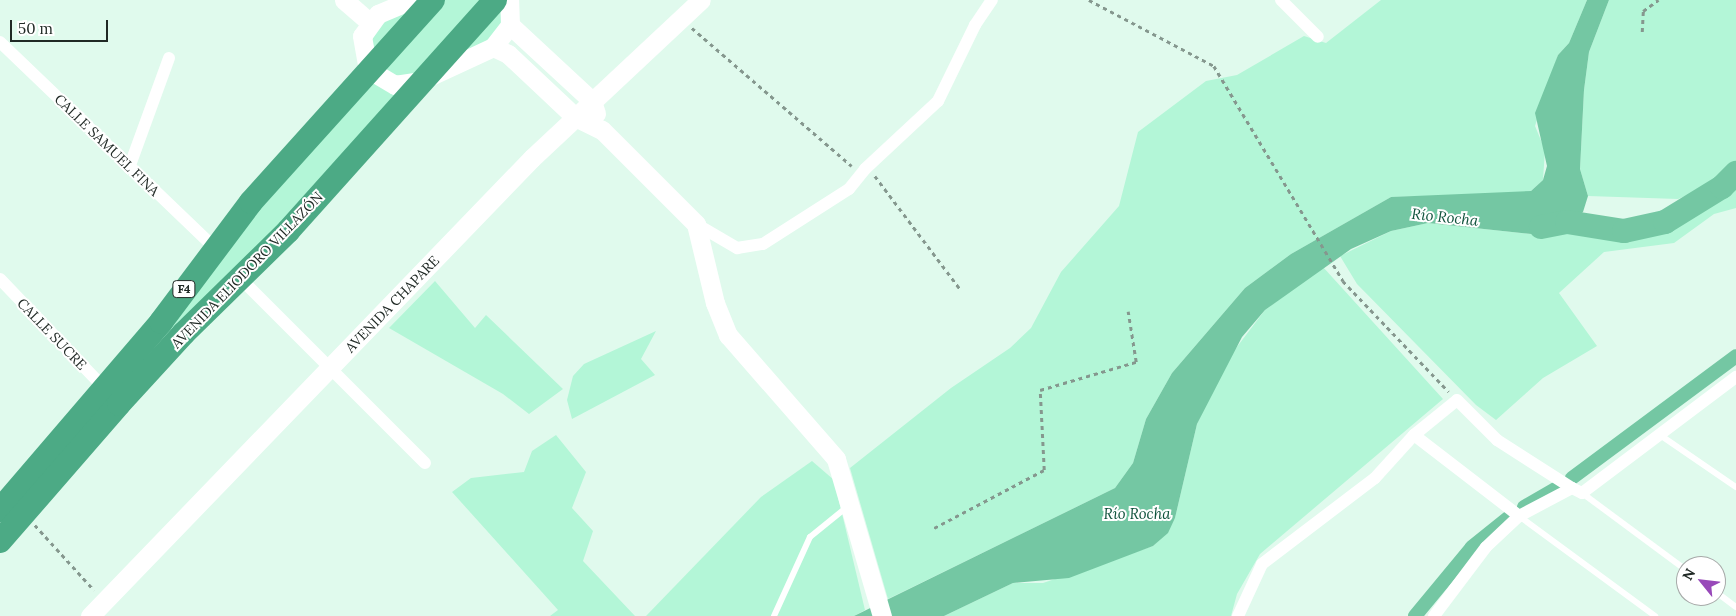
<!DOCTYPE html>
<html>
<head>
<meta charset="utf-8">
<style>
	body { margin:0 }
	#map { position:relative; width:1736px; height:616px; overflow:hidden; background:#e0faed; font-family:Lora,serif }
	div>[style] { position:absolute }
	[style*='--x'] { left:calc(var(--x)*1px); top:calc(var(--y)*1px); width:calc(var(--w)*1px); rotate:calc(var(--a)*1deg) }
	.green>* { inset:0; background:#b3f6d7 }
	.water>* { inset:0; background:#74c7a3 }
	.canal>* { height:14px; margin:-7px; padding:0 7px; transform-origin:7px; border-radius:7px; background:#74c7a3 }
	.river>* { height:24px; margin:-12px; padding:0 12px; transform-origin:12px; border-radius:12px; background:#74c7a3 }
	.path>* { height:2.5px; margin-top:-1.25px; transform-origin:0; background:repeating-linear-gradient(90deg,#85978e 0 4px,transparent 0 8px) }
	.lane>* { height:6px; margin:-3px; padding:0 3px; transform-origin:3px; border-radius:3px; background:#fff }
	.street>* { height:12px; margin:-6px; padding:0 6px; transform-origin:6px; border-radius:6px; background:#fff }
	.secondary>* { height:19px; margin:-9.5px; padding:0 9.5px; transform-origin:9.5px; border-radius:9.5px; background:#fff }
	.highway>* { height:24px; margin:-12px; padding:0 12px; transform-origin:12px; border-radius:12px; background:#4caa85 }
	span { translate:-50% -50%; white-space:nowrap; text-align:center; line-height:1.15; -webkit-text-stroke:4px #fff; paint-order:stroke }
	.shield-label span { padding:1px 4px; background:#fff; border:1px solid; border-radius:4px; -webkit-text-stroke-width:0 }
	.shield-label { font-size:12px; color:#202925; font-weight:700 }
	.street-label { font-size:14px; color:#202925 }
	.water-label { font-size:15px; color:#0e523b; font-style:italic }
	.north { position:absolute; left:1676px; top:556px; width:50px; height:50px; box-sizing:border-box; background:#fff; border:1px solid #a6a9a8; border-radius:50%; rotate:299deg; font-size:14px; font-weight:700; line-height:20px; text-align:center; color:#202925 }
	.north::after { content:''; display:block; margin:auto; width:18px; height:22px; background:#9849b9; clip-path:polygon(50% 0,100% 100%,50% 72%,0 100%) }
	.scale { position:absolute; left:10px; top:20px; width:98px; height:22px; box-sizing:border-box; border:2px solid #202925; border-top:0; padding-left:6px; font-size:15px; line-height:18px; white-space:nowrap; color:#202925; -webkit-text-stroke:4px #fff; paint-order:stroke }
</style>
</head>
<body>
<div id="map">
	<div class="green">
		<div style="clip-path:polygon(443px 0,487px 0,410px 77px,382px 73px)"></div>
		<div style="clip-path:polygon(1381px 0,1587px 0,1569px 43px,1558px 55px,1535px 126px,1545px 150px,1543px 180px,1531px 191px,1513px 195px,1391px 197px,1291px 254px,1245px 288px,1172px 373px,1146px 419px,1133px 463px,1115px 488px,888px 599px,850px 468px,951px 388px,1010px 348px,1031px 328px,1061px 272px,1119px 206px,1138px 132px,1206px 81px,1237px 75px,1304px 36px,1326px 43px)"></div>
		<div style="clip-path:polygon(1609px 0,1736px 0,1736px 163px,1716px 183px,1678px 199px,1588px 196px,1580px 169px,1584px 90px,1589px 52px)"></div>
		<div style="clip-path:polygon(420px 3px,369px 56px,375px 24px)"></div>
		<div style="clip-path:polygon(503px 4px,503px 22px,489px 41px,448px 59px)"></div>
		<div style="clip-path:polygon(370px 80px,404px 90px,311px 196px,157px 344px,218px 257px)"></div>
		<div style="clip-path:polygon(1736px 184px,1736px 208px,1714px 214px,1674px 243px,1604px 252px,1559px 293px,1597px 346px,1543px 378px,1496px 420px,1476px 405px,1357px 284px,1340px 256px,1391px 231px,1428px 223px,1541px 235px,1566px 227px,1618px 239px,1667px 230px,1722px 198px)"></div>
		<div style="clip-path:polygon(1323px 267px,1443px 399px,1260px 554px,1237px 594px,1231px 616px,944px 616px,1013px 583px,1043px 583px,1153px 546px,1167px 533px,1175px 518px,1197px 424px,1227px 360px,1265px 310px)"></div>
		<div style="clip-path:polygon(435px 281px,475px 328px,486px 315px,563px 389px,529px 414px,503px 394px,389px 328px)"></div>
		<div style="clip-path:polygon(656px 331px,641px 359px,655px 375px,572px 419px,567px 400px,573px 376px,584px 364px)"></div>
		<div style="clip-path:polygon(556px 435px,586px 472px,572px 508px,593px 531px,583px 561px,635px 616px,550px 616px,558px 610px,452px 492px,471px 478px,524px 472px,532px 451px)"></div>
		<div style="clip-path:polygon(812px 461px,834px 480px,865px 610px,854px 616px,646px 616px,761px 497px)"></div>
	</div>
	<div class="water">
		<div style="clip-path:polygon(1587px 0,1609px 0,1589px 52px,1584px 90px,1580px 169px,1588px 196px,1583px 212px,1566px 227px,1541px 235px,1428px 223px,1391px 231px,1351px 249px,1265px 310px,1242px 337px,1197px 424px,1175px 518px,1168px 533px,1153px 546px,1069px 578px,1013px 583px,944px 616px,854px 616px,1115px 488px,1133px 463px,1146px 419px,1172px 373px,1245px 288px,1291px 254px,1391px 197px,1531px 191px,1543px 180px,1547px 166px,1535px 113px,1558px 55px,1569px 43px)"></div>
	</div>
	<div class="canal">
		<div style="--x:1572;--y:478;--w:204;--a:-36.6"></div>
		<div style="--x:1524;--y:507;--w:36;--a:-30"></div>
		<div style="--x:1415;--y:616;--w:89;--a:-50.4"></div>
		<div style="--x:1472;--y:547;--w:46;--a:-38.9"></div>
	</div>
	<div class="river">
		<div style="--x:1541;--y:227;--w:26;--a:-11"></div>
		<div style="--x:1567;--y:222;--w:58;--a:9"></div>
		<div style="--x:1624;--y:231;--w:42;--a:-12.4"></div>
		<div style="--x:1665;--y:222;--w:67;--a:-31.6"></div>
		<div style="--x:1722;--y:187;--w:20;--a:-45"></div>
	</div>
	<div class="path">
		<div style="--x:1089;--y:0;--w:141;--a:27.8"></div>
		<div style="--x:1214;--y:66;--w:251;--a:59"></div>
		<div style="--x:1343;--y:281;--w:153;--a:46.3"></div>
		<div style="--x:692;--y:28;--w:211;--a:40.8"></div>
		<div style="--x:1642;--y:32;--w:21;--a:-87"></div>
		<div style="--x:1643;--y:11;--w:19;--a:-36"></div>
		<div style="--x:875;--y:176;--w:143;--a:53"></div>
		<div style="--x:35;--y:525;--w:88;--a:47.8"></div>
		<div style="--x:934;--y:528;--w:124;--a:-27.8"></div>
		<div style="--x:1044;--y:470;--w:80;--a:-92.9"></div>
		<div style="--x:1040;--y:390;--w:100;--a:-16.3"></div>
		<div style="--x:1136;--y:362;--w:51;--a:-99.1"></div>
	</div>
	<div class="lane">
		<div style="--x:1660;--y:435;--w:92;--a:34.4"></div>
		<div style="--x:1582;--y:493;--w:129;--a:36.5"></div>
		<div style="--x:1519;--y:516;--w:169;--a:36.3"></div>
		<div style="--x:1716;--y:592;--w:25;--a:37"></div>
		<div style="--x:774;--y:616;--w:87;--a:-65.5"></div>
		<div style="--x:810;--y:537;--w:48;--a:-39"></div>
	</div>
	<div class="street">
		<div style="--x:1281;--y:0;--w:52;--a:45"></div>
		<div style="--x:0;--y:42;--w:296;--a:43.8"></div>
		<div style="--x:129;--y:168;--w:117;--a:-70"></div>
		<div style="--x:696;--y:224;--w:48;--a:30.3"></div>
		<div style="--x:737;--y:248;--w:26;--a:-9"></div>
		<div style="--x:763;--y:244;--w:102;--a:-32.6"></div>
		<div style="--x:849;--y:189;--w:26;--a:-51"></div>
		<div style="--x:865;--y:169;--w:100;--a:-43"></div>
		<div style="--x:938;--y:101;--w:85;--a:-64"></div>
		<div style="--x:975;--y:25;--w:30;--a:-56"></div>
		<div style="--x:239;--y:277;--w:263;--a:45"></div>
		<div style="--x:0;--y:279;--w:152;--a:46.3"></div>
		<div style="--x:1414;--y:435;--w:133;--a:37.6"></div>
		<div style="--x:1238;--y:616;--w:57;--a:-65.2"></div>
		<div style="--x:1262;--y:564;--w:142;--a:-37.3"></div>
		<div style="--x:1375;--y:478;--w:58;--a:-47.8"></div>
		<div style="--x:1414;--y:435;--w:55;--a:-39.1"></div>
		<div style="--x:1457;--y:400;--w:57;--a:45"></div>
		<div style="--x:1497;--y:440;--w:89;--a:32.6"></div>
		<div style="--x:1434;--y:616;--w:86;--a:-53"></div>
		<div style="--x:1486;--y:547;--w:45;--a:-43.2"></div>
		<div style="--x:1519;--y:516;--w:60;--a:-27.8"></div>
		<div style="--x:1572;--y:488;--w:11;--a:27"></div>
		<div style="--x:1582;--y:493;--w:193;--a:-37"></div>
	</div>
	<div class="secondary">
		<div style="--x:344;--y:0;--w:33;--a:41"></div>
		<div style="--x:411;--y:0;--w:36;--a:157"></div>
		<div style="--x:378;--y:14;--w:27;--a:126"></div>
		<div style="--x:362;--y:36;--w:34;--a:80"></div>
		<div style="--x:368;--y:69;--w:31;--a:31"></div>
		<div style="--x:395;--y:85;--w:25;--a:-9"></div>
		<div style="--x:420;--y:81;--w:81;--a:-25"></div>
		<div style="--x:493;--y:47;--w:28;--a:-52"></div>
		<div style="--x:510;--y:25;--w:25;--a:-92"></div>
		<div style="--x:510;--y:25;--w:112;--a:42.8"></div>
		<div style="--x:592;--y:101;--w:13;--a:72"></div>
		<div style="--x:493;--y:47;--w:17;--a:25"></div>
		<div style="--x:508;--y:54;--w:92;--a:43.2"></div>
		<div style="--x:575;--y:117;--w:30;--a:26"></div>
		<div style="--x:602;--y:130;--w:133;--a:45"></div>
		<div style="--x:696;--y:224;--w:81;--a:76.5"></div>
		<div style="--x:715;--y:303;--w:35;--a:68"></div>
		<div style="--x:728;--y:335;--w:164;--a:48.9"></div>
		<div style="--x:836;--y:459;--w:164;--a:73.7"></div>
		<div style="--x:90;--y:616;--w:636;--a:-46.02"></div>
		<div style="--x:532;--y:158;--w:231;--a:-43.1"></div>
	</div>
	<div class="highway">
		<div style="--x:0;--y:510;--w:248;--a:-49.4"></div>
		<div style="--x:161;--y:322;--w:150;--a:-53.1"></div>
		<div style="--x:251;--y:202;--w:272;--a:-48"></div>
		<div style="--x:0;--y:541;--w:181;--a:-49"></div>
		<div style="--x:119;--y:404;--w:96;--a:-47.5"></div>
		<div style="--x:184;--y:333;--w:146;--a:-44.4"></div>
		<div style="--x:288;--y:231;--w:310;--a:-48.1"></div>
	</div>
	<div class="shield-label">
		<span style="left:184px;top:289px">F4</span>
	</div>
	<div class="street-label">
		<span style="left:107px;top:145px;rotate:44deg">CALLE SAMUEL FINA</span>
		<span style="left:247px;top:270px;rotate:-46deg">AVENIDA ELIODORO VILLAZÓN</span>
		<span style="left:392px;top:304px;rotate:-46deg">AVENIDA CHAPARE</span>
		<span style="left:52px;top:334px;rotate:46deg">CALLE SUCRE</span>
	</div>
	<div class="water-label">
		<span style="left:1445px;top:217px;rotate:6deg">Río Rocha</span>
		<span style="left:1137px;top:514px">Río Rocha</span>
	</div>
	<div class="north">N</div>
	<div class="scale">50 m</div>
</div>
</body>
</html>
